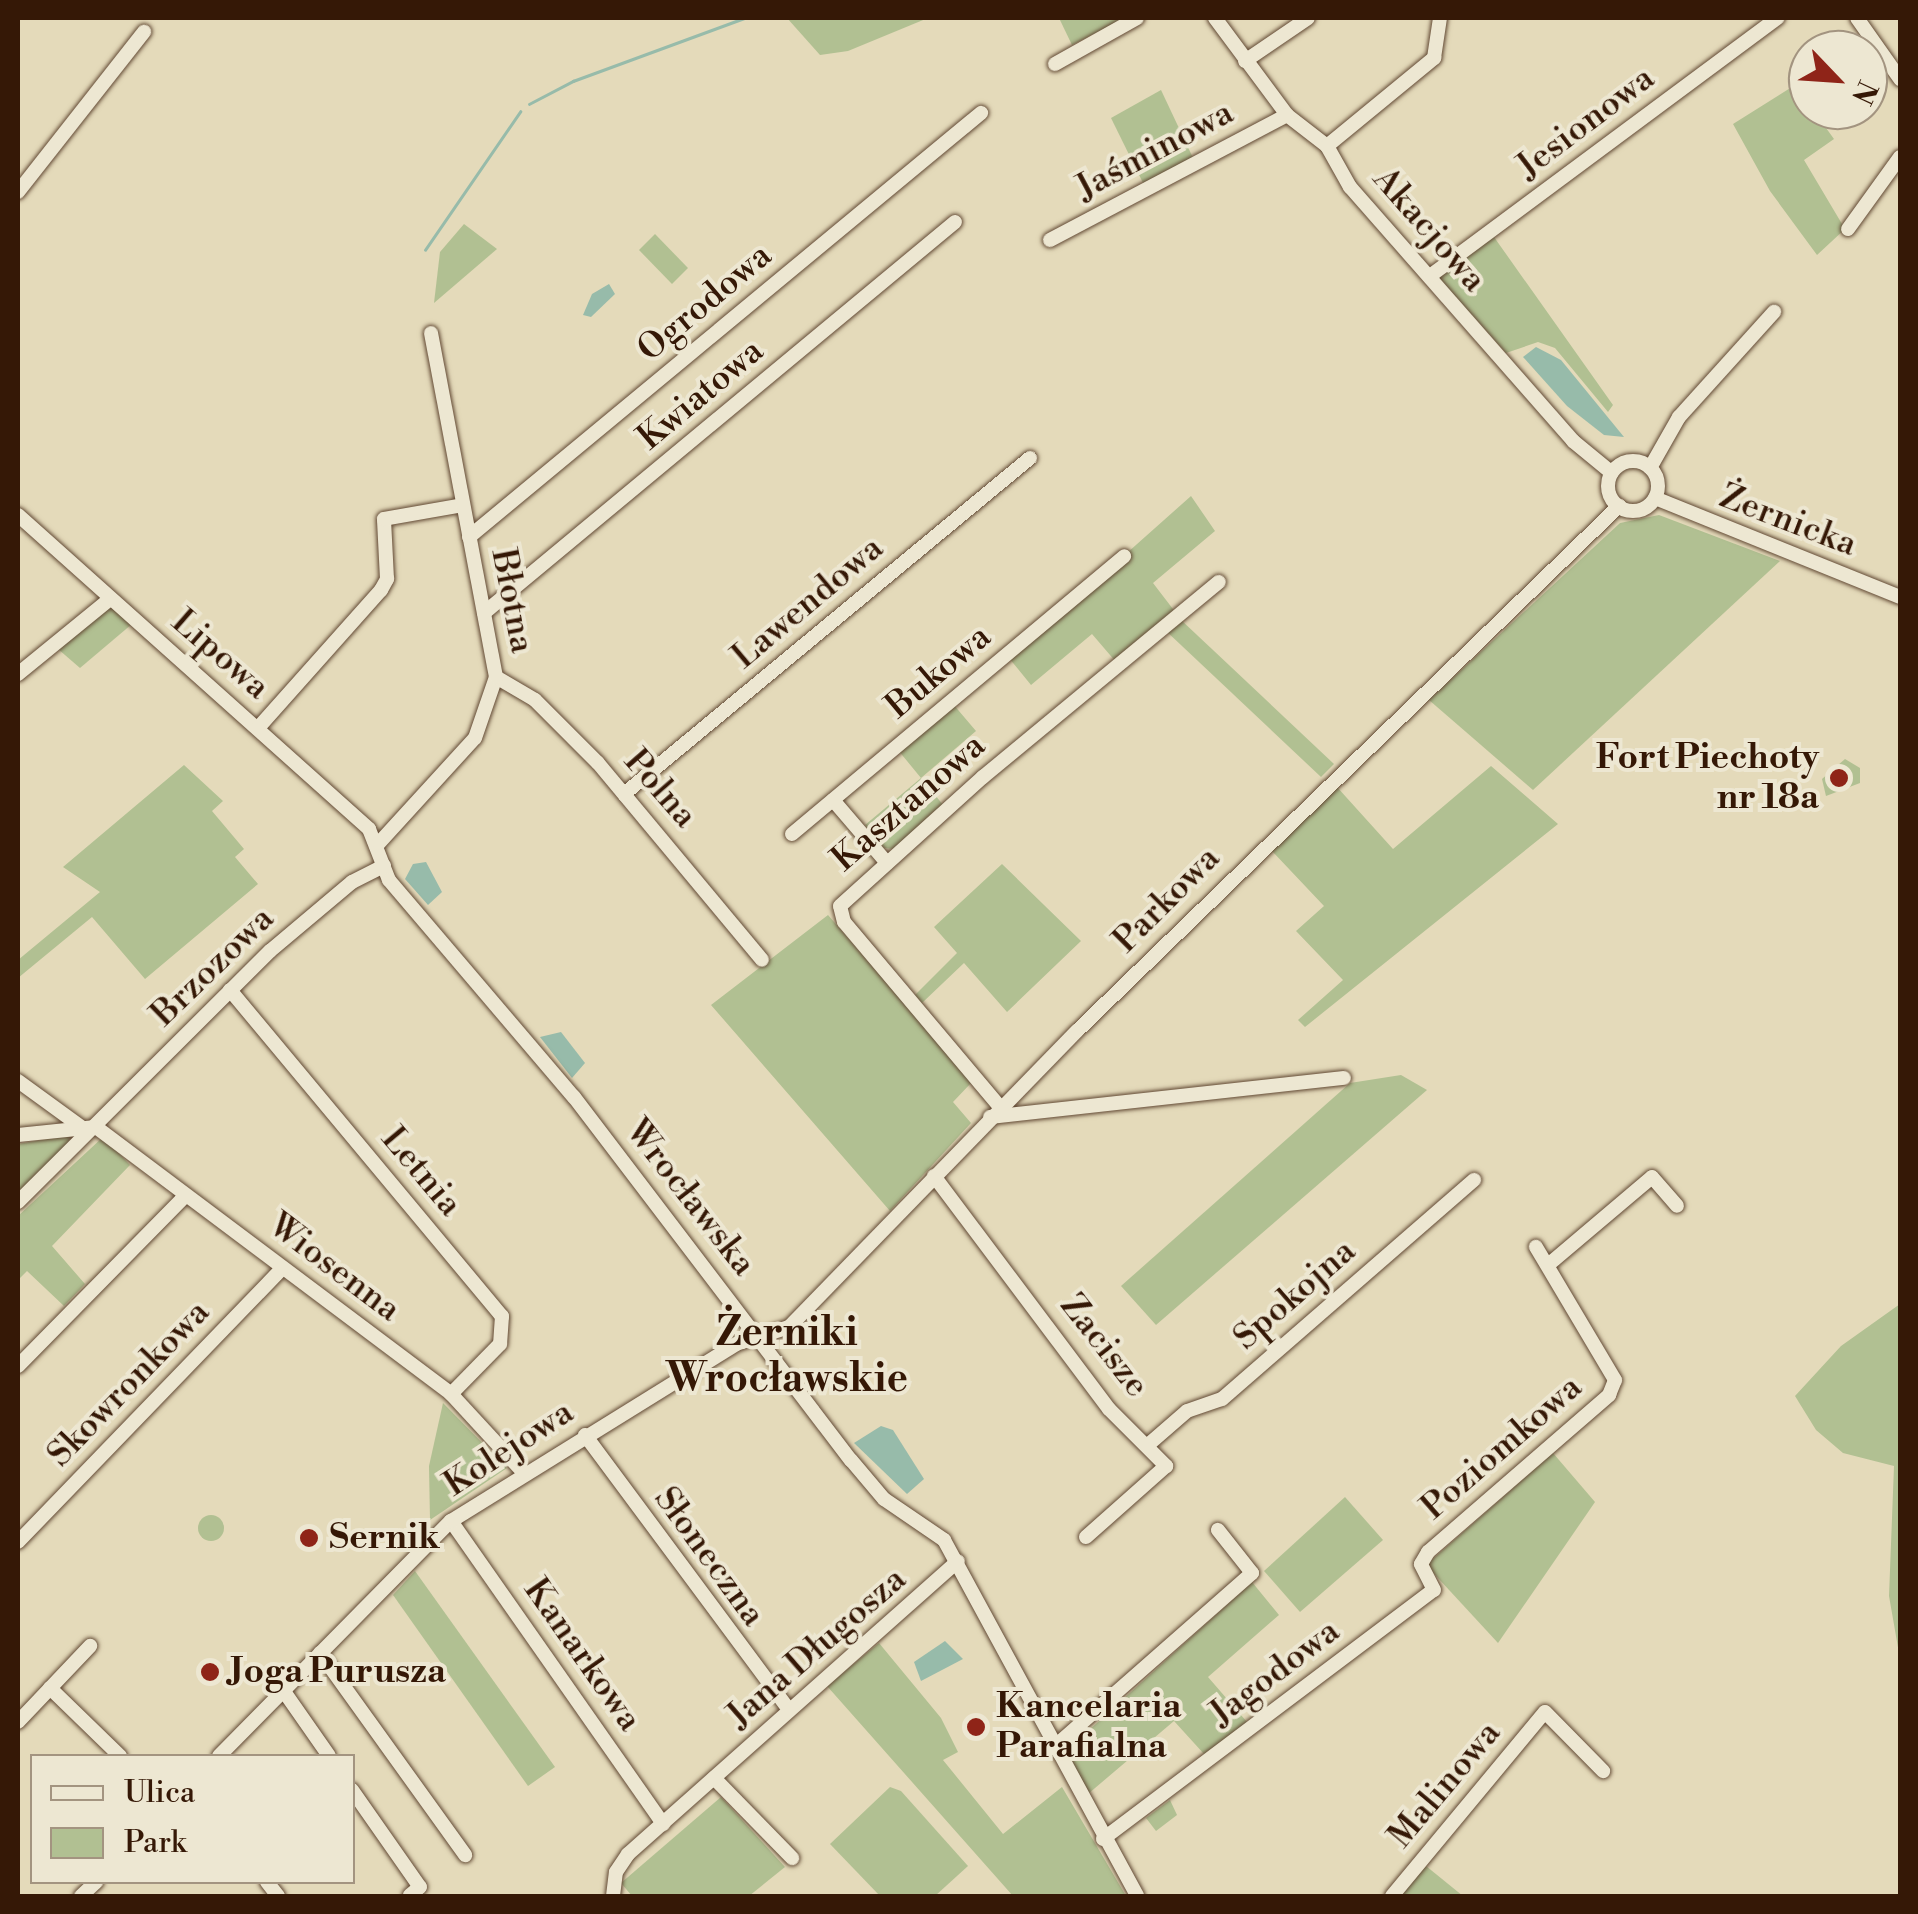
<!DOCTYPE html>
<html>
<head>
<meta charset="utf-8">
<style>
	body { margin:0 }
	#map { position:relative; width:1918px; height:1914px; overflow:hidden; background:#e4daba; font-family:"Libre Bodoni",serif }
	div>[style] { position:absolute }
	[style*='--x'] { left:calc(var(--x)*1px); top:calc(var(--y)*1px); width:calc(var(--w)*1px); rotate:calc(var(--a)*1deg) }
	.green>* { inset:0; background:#b1c092 }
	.round { border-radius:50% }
	.water>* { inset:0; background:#97bbaa }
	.stream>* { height:2.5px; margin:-1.25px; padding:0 1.25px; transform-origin:1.25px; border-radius:1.25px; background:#97bbaa }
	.roads { filter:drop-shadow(0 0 2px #614833) drop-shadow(0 0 2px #614833) }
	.minor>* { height:14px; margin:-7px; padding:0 7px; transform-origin:7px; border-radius:7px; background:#ede7d2 }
	.minor>.ring { margin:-7px; padding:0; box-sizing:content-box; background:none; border:14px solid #ede7d2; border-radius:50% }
	.dots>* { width:28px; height:28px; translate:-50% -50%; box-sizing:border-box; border:5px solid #ede7d2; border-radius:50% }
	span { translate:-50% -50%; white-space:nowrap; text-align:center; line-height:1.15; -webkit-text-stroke:8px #ede7d2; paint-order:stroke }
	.street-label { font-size:35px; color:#351806 }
	.poi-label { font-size:35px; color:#351806; font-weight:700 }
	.right { translate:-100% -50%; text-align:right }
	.left { translate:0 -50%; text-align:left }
	.quarter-label { font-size:40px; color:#351806; font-weight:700 }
	.frame { position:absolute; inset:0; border:20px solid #351806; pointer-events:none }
	.legend { position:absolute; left:30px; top:1754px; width:325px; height:130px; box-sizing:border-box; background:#ede7d2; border:2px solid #a39480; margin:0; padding:12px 18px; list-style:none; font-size:30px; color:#351806 }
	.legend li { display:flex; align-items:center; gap:20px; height:50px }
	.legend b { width:50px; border:2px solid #a39480 }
	.north { position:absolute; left:1788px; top:30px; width:100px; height:100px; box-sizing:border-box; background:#ede7d2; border:2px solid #a39480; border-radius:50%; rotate:115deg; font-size:28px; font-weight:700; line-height:40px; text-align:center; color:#351806 }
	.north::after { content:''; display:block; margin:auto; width:35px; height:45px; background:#8f2418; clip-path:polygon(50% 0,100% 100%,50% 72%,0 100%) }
</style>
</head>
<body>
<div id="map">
	<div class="green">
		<div style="clip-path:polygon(787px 18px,928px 18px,848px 51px,820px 55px)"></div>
		<div style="clip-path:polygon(1059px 18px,1125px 18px,1072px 45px)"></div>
		<div style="clip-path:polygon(1795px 85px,1834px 139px,1804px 160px,1845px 229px,1817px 255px,1770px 191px,1733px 124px)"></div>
		<div style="clip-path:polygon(1161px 90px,1194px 160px,1145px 187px,1111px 118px)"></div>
		<div style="clip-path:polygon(464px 224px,497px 249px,434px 303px,440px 252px)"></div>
		<div style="clip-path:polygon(655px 234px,688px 268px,672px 284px,639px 250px)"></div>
		<div style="clip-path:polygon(1494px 237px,1613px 405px,1608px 412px,1555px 348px,1538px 342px,1506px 353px,1439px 278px)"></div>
		<div style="clip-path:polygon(1191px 496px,1215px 531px,1153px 583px,1176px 613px,1116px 662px,1092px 634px,1031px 685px,1009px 658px)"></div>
		<div style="clip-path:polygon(1659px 515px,1780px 561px,1533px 790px,1429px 700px,1620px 523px)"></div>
		<div style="clip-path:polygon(111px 606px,132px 624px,80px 668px,58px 649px)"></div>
		<div style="clip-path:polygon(1180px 619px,1334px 764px,1321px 777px,1165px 630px)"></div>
		<div style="clip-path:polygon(953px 704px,976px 731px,921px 778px,944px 806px,894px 849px,884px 848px,865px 825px,921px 778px,898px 750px)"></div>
		<div style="clip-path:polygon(1845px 759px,1860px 768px,1860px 783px,1826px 796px,1822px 779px)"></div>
		<div style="clip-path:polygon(184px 765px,223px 801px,212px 811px,244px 849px,235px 857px,258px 884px,145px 979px,92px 917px,18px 978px,18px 960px,100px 892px,63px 867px)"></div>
		<div style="clip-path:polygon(1491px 766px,1558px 824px,1305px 1027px,1298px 1020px,1343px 980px,1296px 931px,1324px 906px,1272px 851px,1337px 787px,1393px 849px)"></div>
		<div style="clip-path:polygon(1002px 864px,1081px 941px,1007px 1012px,964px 963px,922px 1003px,915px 995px,957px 953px,934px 927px)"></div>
		<div style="clip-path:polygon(828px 915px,972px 1082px,953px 1102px,971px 1123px,890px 1211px,711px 1005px)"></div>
		<div style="clip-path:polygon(1401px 1075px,1427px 1090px,1156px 1325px,1121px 1286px,1350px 1083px)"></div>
		<div style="clip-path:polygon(71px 1135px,65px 1151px,20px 1194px,18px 1144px)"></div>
		<div style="clip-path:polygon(103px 1137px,130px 1165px,52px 1246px,85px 1284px,64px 1306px,27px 1271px,18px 1280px,18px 1216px)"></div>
		<div style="clip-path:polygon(1900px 1304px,1900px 1659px,1889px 1596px,1894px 1466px,1843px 1453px,1816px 1430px,1795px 1396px,1841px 1346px)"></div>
		<div style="clip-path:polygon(443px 1403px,507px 1468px,430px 1520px,429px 1466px)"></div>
		<div style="clip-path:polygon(1553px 1453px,1595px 1502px,1498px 1643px,1426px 1565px)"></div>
		<div style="clip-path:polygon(1345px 1497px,1383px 1540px,1300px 1612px,1264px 1571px)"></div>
		<div class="round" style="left:198px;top:1515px;width:26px;height:26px"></div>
		<div style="clip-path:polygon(415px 1571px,555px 1767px,528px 1786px,393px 1595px)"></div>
		<div style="clip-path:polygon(1252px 1582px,1279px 1615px,1208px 1677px,1247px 1722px,1204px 1754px,1174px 1721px,1088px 1794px,1065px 1752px)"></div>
		<div style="clip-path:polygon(879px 1643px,941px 1718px,958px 1752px,943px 1760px,1003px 1834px,1062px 1787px,1126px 1896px,1013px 1896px,827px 1686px)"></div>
		<div style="clip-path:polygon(890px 1787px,901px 1791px,968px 1866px,935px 1896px,880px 1896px,830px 1844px)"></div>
		<div style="clip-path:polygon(721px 1797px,785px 1867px,749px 1896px,632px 1896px,621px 1883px)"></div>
		<div style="clip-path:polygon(1170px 1800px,1177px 1815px,1156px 1831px,1146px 1818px)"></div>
		<div style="clip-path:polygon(1426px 1866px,1463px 1896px,1401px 1896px)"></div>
	</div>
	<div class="water">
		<div style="clip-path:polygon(609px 284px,615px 294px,591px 317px,583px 315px,592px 294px)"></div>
		<div style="clip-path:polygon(1536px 347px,1561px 360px,1624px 437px,1604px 435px,1567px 406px,1523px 357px)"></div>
		<div style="clip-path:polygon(426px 862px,442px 892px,428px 905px,405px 879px,413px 864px)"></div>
		<div style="clip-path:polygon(561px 1032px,585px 1063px,572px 1078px,540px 1037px)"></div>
		<div style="clip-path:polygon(881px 1426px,893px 1430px,924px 1479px,907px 1494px,854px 1443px)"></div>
		<div style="clip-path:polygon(945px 1641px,963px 1659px,921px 1681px,914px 1662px)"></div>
	</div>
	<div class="stream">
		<div style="--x:529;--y:104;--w:50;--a:-27.6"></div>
		<div style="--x:573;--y:81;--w:182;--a:-20.2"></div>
		<div style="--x:425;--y:250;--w:168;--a:-55.5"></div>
	</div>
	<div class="roads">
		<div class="minor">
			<div style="--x:1215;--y:18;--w:121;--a:53.4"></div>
			<div style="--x:1287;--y:115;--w:51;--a:37.8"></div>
			<div style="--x:1327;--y:146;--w:47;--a:60.7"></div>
			<div style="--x:1350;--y:187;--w:338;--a:48.7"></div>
			<div style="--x:1573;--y:441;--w:50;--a:39.4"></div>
			<div style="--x:1857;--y:18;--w:75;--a:54.8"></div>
			<div style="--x:1245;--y:61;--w:76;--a:-34.3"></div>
			<div style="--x:1055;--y:64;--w:94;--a:-29.3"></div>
			<div style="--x:1327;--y:146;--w:139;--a:-39.4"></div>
			<div style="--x:1434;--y:58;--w:40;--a:-81.5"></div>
			<div style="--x:18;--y:192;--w:204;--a:-51.8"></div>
			<div style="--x:1848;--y:229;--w:89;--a:-54.2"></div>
			<div style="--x:1050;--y:240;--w:268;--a:-27.8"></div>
			<div style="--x:1430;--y:276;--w:433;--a:-36.6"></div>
			<div class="ring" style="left:1608px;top:461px;width:36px;height:36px"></div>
			<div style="--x:1650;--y:468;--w:59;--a:-60.4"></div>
			<div style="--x:1679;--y:417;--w:142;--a:-47.9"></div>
			<div style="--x:1655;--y:498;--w:264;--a:22"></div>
			<div style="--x:18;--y:515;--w:471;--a:41.8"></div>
			<div style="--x:369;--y:829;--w:55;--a:68.6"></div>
			<div style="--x:389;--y:880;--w:285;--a:49.6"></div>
			<div style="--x:574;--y:1097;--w:457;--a:52.7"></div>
			<div style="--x:851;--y:1460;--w:51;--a:49.8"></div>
			<div style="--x:884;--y:1499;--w:73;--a:34.3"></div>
			<div style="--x:944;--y:1540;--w:405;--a:61.5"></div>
			<div style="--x:469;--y:537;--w:665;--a:-39.63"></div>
			<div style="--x:484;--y:613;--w:612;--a:-39.7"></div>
			<div style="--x:18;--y:674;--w:119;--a:-39.2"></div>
			<div style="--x:496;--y:677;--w:45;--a:30.5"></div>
			<div style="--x:535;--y:700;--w:89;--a:45"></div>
			<div style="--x:598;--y:763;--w:256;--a:50.2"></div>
			<div style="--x:258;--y:728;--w:185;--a:-48.3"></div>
			<div style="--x:381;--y:590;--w:13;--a:-61"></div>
			<div style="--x:387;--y:579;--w:60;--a:-92.9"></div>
			<div style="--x:384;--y:519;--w:80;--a:-10"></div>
			<div style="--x:624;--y:794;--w:527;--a:-39.61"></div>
			<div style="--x:833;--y:800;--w:83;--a:49.4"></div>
			<div style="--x:792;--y:834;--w:433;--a:-39.9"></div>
			<div style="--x:379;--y:843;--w:142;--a:-47.6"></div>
			<div style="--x:475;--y:738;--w:65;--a:-71"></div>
			<div style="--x:496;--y:677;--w:350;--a:-100.7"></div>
			<div style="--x:230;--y:990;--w:425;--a:50.2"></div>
			<div style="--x:502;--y:1316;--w:28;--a:94"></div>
			<div style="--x:500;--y:1344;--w:70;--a:134.4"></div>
			<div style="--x:18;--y:1081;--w:77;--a:36"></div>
			<div style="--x:1000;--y:1107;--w:242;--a:-130.1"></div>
			<div style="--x:844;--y:922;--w:16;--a:-104"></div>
			<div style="--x:840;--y:906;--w:193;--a:-42.1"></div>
			<div style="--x:983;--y:777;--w:306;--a:-39.6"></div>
			<div style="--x:990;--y:1117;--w:356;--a:-6.3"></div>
			<div style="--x:96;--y:1127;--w:444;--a:36.9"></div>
			<div style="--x:451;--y:1394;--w:106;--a:47.3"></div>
			<div style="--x:18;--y:1135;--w:78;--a:-5.9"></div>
			<div style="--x:934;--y:1176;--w:291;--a:53.1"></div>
			<div style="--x:1109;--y:1409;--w:81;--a:45"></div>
			<div style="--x:1166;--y:1466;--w:107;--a:138.4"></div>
			<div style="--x:18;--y:1202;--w:356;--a:-44.9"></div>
			<div style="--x:270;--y:951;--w:107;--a:-40.1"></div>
			<div style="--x:352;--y:882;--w:36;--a:-27"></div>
			<div style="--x:1548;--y:1265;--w:136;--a:-40.2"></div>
			<div style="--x:1652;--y:1177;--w:38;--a:49"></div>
			<div style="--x:18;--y:1366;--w:238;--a:-45.5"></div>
			<div style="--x:585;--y:1435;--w:342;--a:53.4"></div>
			<div style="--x:1149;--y:1444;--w:50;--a:-41"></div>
			<div style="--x:1187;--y:1411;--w:37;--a:-19"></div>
			<div style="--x:1222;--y:1399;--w:334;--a:-41"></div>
			<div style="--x:451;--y:1521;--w:370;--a:55"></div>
			<div style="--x:18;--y:1542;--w:381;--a:-46"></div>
			<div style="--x:320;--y:1653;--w:249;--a:54.3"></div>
			<div style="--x:50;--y:1688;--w:98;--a:44.2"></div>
			<div style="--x:283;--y:1690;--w:80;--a:55.1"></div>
			<div style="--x:18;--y:1722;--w:105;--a:-46.5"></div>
			<div style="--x:1053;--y:1748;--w:265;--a:-41.3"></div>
			<div style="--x:1252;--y:1573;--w:55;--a:-128.3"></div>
			<div style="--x:219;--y:1756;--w:330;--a:-45.4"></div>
			<div style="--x:451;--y:1521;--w:335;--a:-31.8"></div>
			<div style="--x:736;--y:1344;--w:56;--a:-17.8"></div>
			<div style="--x:789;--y:1327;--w:413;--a:-45.8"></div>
			<div style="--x:1077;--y:1031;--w:755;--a:-44.09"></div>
			<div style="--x:714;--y:1778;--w:112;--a:45.7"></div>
			<div style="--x:352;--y:1790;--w:118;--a:55"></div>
			<div style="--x:420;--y:1887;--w:13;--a:141"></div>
			<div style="--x:1103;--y:1839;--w:414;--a:-37"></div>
			<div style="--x:1434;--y:1590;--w:29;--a:-117"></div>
			<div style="--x:1421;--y:1564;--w:14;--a:-60"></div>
			<div style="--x:1428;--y:1552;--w:240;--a:-40.9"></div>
			<div style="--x:1609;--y:1395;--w:16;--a:-68"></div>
			<div style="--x:1615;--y:1380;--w:155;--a:-120.7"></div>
			<div style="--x:267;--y:1882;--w:18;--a:52"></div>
			<div style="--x:81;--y:1896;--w:21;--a:-43"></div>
			<div style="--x:613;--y:1896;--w:24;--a:-83"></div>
			<div style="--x:616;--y:1872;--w:22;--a:-56"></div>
			<div style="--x:628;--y:1854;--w:441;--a:-41.6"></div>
			<div style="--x:1392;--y:1896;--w:239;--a:-50.3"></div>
			<div style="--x:1545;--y:1712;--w:83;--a:45.5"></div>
		</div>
	</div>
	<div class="dots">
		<div style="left:1839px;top:778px;background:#8f2418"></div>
		<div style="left:309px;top:1538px;background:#8f2418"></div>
		<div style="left:210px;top:1672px;background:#8f2418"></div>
		<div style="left:976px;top:1727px;background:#8f2418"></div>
	</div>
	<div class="street-label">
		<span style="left:1586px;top:123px;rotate:-37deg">Jesionowa</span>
		<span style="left:1155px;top:151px;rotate:-28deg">Jaśminowa</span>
		<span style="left:1429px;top:230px;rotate:49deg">Akacjowa</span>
		<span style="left:705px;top:303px;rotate:-40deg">Ogrodowa</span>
		<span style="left:701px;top:395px;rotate:-40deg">Kwiatowa</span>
		<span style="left:1788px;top:521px;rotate:21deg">Żernicka</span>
		<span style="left:512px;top:601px;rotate:79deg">Błotna</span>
		<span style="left:808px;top:603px;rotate:-40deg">Lawendowa</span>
		<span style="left:220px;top:655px;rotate:41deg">Lipowa</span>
		<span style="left:939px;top:672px;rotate:-40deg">Bukowa</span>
		<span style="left:660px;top:789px;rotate:49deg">Polna</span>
		<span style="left:909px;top:803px;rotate:-41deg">Kasztanowa</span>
		<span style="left:1167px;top:900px;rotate:-45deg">Parkowa</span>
		<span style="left:213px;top:967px;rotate:-44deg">Brzozowa</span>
		<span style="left:421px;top:1172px;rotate:50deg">Letnia</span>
		<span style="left:690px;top:1198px;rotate:52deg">Wrocławska</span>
		<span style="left:334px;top:1268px;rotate:37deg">Wiosenna</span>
		<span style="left:1295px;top:1295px;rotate:-41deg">Spokojna</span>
		<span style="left:1104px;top:1346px;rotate:52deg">Zacisze</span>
		<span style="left:129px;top:1384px;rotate:-46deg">Skowronkowa</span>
		<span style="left:1502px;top:1448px;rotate:-41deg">Poziomkowa</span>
		<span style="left:509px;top:1449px;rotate:-33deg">Kolejowa</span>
		<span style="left:709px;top:1557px;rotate:54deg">Słoneczna</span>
		<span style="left:817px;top:1648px;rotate:-41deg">Jana Długosza</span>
		<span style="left:582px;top:1655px;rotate:55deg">Kanarkowa</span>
		<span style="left:1275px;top:1673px;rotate:-37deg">Jagodowa</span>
		<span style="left:1445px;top:1785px;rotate:-50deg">Malinowa</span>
	</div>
	<div class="poi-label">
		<span class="right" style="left:1819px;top:778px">Fort Piechoty<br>nr 18a</span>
		<span class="left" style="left:329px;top:1538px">Sernik</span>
		<span class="left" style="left:230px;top:1672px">Joga Purusza</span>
		<span class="left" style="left:996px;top:1727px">Kancelaria<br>Parafialna</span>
	</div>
	<div class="quarter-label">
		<span style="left:787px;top:1356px">Żerniki<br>Wrocławskie</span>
	</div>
	<div class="frame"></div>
	<ul class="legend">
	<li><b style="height:12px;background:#ede7d2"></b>Ulica</li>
	<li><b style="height:28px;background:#b1c092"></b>Park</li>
	</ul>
	<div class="north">N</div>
</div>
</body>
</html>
